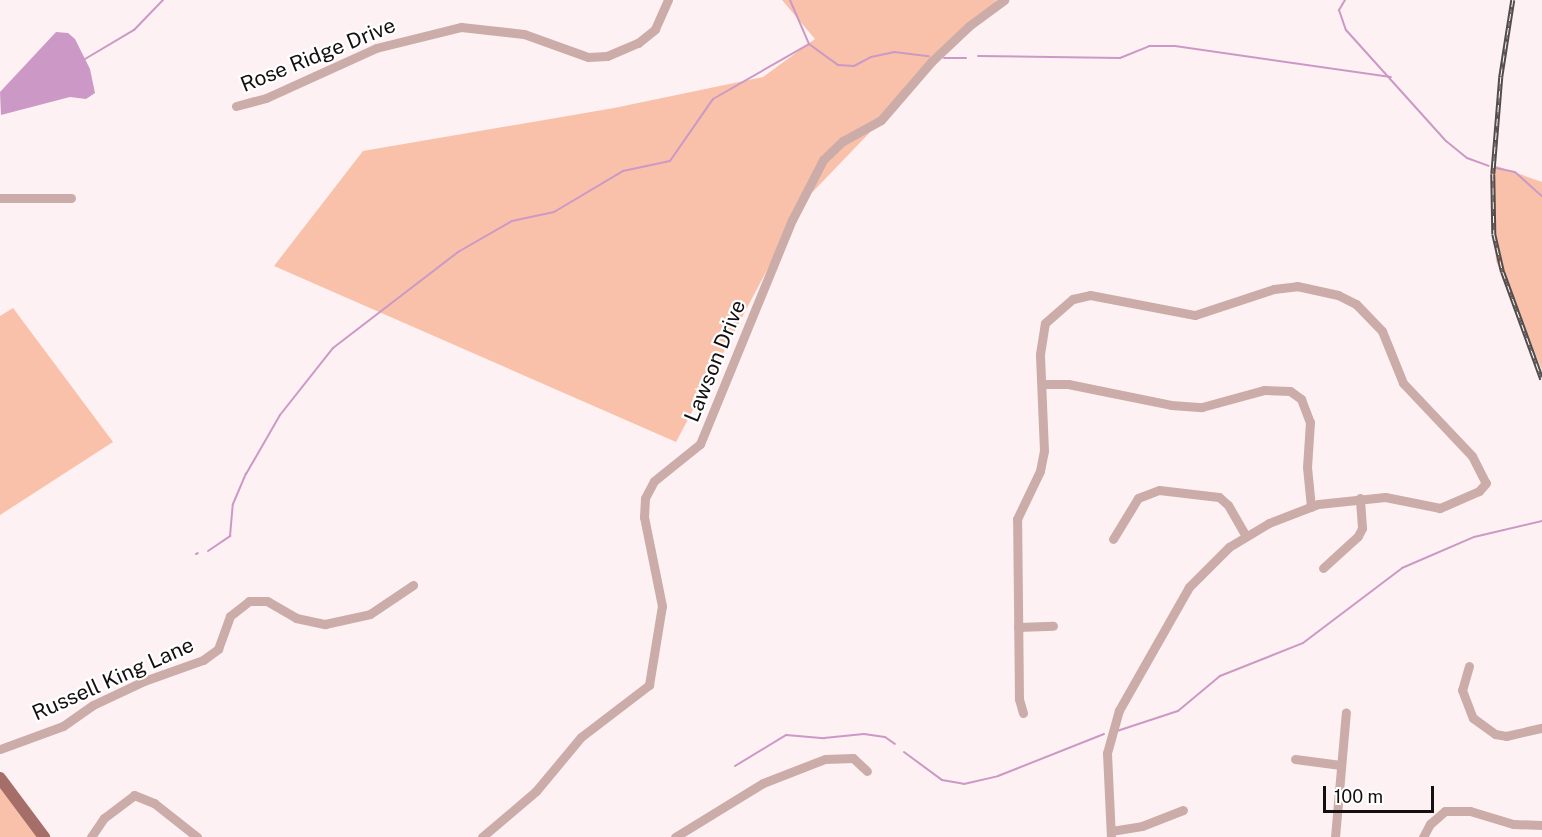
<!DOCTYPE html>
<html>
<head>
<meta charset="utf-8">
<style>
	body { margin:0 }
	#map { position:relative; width:1542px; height:837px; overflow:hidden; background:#fdf1f3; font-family:"Public Sans",sans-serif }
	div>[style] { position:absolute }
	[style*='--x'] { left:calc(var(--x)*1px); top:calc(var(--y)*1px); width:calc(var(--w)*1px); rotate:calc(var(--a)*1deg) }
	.green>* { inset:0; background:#f9c1aa }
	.water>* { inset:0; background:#cc99c6 }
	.stream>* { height:2px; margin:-1px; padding:0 1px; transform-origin:1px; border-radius:1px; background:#cc99c6 }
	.minor>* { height:9px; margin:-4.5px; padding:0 4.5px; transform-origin:4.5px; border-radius:4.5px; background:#ccaca8 }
	.major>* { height:12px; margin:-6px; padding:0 6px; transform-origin:6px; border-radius:6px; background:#a56e69 }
	.rail>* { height:4.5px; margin-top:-2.25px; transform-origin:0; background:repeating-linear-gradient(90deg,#fff 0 7px,#524c4d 0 14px); box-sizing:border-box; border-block:2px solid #524c4d }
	span { translate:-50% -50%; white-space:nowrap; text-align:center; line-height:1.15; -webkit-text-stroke:4.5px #fff; paint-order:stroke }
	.street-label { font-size:21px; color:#141011 }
	.scale { position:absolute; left:1323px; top:786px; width:111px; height:27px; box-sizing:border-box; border:3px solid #141011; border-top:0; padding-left:8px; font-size:18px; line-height:21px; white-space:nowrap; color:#141011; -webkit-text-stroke:4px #fff; paint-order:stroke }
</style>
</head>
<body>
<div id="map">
	<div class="green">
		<div style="clip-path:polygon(782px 0,997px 0,803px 202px,676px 442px,274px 266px,363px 151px,614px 108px,763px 77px,815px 39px)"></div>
		<div style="clip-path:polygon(1491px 164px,1542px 182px,1542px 370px,1496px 261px)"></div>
		<div style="clip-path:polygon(13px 308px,113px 442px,0 515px,0 316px)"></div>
		<div style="clip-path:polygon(0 781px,37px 837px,0 837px)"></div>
	</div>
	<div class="water">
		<div style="clip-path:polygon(56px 32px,68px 33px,75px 39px,90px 69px,95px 93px,86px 99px,70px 97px,1px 115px,0 92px)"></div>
	</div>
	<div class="stream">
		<div style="--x:790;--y:0;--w:48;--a:66.6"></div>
		<div style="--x:809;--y:44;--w:36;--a:36"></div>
		<div style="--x:838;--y:65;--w:16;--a:4"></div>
		<div style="--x:854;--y:66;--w:19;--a:-28"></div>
		<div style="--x:871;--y:57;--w:24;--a:-12"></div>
		<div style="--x:894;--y:52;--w:35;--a:7"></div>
		<div style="--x:1345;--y:0;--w:12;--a:121"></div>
		<div style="--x:1339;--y:10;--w:21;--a:71"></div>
		<div style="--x:1346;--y:30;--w:149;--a:48"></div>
		<div style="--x:1446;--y:141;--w:27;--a:39"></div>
		<div style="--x:1467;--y:158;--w:23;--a:20"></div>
		<div style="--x:978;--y:56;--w:142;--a:0.8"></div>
		<div style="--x:1120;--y:58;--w:31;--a:-22"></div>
		<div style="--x:1149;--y:46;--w:26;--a:0"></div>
		<div style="--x:1175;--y:46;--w:218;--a:8.2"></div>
		<div style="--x:944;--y:58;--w:22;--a:0"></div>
		<div style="--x:85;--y:59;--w:57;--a:-30.6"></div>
		<div style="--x:134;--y:30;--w:42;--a:-46"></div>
		<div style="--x:1496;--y:168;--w:19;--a:12"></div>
		<div style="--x:1515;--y:172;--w:36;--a:42"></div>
		<div style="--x:208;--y:551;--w:27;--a:-34"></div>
		<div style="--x:230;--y:536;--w:32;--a:-85"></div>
		<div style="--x:233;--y:504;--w:33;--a:-67"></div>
		<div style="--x:246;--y:474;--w:68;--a:-60"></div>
		<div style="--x:280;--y:415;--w:85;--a:-51.7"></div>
		<div style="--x:333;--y:348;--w:158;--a:-37.5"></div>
		<div style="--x:458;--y:252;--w:62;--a:-29.9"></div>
		<div style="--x:512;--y:221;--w:43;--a:-12.1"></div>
		<div style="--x:554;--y:212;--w:80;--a:-30.7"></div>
		<div style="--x:623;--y:171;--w:48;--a:-12"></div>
		<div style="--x:670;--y:161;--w:75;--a:-55.3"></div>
		<div style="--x:713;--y:99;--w:111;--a:-29.8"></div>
		<div style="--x:196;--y:554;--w:2;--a:-27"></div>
		<div style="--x:1117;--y:731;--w:64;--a:-18.2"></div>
		<div style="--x:1178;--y:711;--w:55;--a:-39.8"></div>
		<div style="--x:1220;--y:676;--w:89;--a:-21.7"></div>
		<div style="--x:1303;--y:643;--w:124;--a:-37.1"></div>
		<div style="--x:1402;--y:568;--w:78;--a:-23.3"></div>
		<div style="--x:1474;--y:537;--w:70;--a:-13.2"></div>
		<div style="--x:904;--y:752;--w:47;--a:36.4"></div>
		<div style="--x:942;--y:780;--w:22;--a:10"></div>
		<div style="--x:964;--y:784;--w:35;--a:-13"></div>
		<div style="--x:998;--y:776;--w:114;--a:-21.6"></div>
		<div style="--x:735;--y:766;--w:60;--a:-31.3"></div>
		<div style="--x:786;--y:735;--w:38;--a:5"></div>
		<div style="--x:824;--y:738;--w:40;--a:-5.7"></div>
		<div style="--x:864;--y:734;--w:21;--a:8"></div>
		<div style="--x:885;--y:737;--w:12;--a:35"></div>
	</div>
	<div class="minor">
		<div style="--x:236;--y:106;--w:31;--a:-15"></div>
		<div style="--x:266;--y:98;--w:121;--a:-24.4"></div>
		<div style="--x:376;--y:48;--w:88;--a:-13.9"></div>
		<div style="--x:461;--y:27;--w:63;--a:6.3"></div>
		<div style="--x:524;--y:34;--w:68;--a:19.8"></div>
		<div style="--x:588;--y:57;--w:19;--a:-3"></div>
		<div style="--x:607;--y:56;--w:34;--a:-23"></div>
		<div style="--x:638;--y:43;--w:22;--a:-39"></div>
		<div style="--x:655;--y:29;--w:32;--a:-66"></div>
		<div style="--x:0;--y:198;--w:71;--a:0"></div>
		<div style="--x:1042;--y:384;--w:26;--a:0"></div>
		<div style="--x:1068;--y:384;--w:105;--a:11.5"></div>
		<div style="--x:1171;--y:405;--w:31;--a:4"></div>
		<div style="--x:1202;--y:407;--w:64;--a:-15.3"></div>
		<div style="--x:1264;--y:390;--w:26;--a:2"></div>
		<div style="--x:1290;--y:391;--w:14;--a:36"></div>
		<div style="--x:1301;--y:399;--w:25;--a:69"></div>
		<div style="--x:1310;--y:422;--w:45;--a:93.8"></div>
		<div style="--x:1307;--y:467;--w:40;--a:84.3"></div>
		<div style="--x:1113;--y:539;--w:48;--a:-58.6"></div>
		<div style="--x:1138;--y:498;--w:22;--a:-21"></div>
		<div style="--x:1159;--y:490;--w:60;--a:6.7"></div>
		<div style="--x:1219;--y:497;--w:12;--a:42"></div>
		<div style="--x:1228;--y:505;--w:36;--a:60"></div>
		<div style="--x:1323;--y:568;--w:47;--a:-42.4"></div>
		<div style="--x:1358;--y:536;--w:9;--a:-63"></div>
		<div style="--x:1362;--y:528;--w:30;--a:-94"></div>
		<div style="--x:1018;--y:627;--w:35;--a:-2"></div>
		<div style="--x:1469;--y:666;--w:25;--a:106"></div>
		<div style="--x:1462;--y:690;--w:30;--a:69"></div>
		<div style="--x:1473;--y:718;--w:27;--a:36"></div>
		<div style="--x:1495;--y:734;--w:11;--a:10"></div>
		<div style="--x:1506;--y:736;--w:37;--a:-13"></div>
		<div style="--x:1023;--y:713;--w:15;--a:-106"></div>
		<div style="--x:1019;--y:699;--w:180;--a:-90.6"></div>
		<div style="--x:1017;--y:519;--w:53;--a:-64.4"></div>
		<div style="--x:1040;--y:471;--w:20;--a:-79"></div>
		<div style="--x:1044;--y:451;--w:97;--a:-92.4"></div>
		<div style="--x:1040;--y:354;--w:31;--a:-81"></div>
		<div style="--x:1045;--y:323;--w:37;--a:-41"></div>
		<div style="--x:1073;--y:299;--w:17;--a:-13"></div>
		<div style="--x:1090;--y:295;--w:107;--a:10.8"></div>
		<div style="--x:1195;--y:315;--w:83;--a:-18.2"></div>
		<div style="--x:1274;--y:289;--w:23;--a:-7"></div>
		<div style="--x:1297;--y:286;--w:42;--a:12.4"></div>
		<div style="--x:1338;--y:295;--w:20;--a:27"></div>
		<div style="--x:1356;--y:304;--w:37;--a:46"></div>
		<div style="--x:1382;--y:331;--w:56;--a:68"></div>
		<div style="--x:1403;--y:383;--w:100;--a:46.6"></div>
		<div style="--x:1472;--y:456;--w:30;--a:63"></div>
		<div style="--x:1486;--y:483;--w:11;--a:131"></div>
		<div style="--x:1479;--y:491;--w:43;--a:156.4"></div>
		<div style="--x:1440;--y:508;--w:56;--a:-168.7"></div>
		<div style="--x:1385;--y:497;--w:67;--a:174"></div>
		<div style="--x:1318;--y:504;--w:53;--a:158.8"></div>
		<div style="--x:1269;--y:523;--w:47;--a:149"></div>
		<div style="--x:1229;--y:547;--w:57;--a:135"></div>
		<div style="--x:1189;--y:587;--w:142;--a:119.6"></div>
		<div style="--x:1119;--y:710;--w:45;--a:105.6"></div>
		<div style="--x:1107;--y:753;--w:84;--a:87.3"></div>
		<div style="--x:0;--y:749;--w:67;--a:-20.1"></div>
		<div style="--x:63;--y:726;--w:37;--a:-35"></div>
		<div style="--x:93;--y:705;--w:56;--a:-25.2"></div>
		<div style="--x:144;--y:681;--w:63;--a:-19.6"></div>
		<div style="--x:203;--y:660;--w:19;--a:-36"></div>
		<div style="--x:218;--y:649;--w:35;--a:-70"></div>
		<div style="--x:230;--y:616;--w:24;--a:-38"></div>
		<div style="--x:249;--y:601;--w:18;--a:0"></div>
		<div style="--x:267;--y:601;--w:34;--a:30"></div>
		<div style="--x:296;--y:618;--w:30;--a:12"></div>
		<div style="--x:325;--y:624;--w:46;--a:-12.5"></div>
		<div style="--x:370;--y:614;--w:52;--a:-34"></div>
		<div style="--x:1295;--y:759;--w:46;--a:7.4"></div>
		<div style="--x:1111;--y:831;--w:31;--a:-9"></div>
		<div style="--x:1142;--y:826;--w:44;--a:-21.3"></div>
		<div style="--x:91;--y:837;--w:23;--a:-56"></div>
		<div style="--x:104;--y:818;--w:38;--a:-37"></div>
		<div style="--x:134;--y:795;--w:22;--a:22"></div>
		<div style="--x:154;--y:803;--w:55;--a:38.3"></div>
		<div style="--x:482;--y:837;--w:71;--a:-40.4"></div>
		<div style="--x:536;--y:791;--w:70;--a:-50.2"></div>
		<div style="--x:581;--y:737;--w:86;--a:-37.4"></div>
		<div style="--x:649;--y:685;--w:80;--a:-80.7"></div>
		<div style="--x:662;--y:606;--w:91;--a:-101.4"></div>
		<div style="--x:644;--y:517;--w:19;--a:-87"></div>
		<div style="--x:645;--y:498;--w:19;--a:-62"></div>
		<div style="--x:654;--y:481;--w:59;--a:-38.8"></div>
		<div style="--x:700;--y:444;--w:242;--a:-67.7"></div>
		<div style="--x:792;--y:220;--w:68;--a:-62.7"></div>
		<div style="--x:823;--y:160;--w:28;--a:-44"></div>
		<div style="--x:843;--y:141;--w:43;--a:-28.9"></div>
		<div style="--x:881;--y:120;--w:78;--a:-49.2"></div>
		<div style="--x:932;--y:61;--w:51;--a:-43.4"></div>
		<div style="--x:969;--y:26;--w:44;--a:-36.6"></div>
		<div style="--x:675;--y:837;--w:103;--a:-31.5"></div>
		<div style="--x:763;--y:783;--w:66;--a:-21.2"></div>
		<div style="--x:825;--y:759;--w:28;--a:-2"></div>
		<div style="--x:853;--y:758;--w:19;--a:43"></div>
		<div style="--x:1335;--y:837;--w:125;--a:-85"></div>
		<div style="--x:1423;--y:837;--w:15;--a:-62"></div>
		<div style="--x:1430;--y:824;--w:20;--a:-41"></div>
		<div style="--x:1445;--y:811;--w:25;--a:0"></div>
		<div style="--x:1470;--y:811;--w:45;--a:16.8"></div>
		<div style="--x:1513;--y:824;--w:29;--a:2"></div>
	</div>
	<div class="major">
		<div style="--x:0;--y:778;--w:74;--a:53.3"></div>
	</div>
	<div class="rail">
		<div style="--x:1513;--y:0;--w:78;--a:98.9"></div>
		<div style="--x:1501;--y:77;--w:97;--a:94.7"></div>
		<div style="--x:1493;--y:174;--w:60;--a:89"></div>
		<div style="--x:1494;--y:234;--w:39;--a:77"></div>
		<div style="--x:1503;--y:272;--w:114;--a:70"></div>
	</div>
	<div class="street-label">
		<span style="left:318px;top:55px;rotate:-22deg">Rose Ridge Drive</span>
		<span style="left:715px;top:361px;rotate:-68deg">Lawson Drive</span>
		<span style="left:113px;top:679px;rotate:-24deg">Russell King Lane</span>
	</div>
	<div class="scale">100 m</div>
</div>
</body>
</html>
